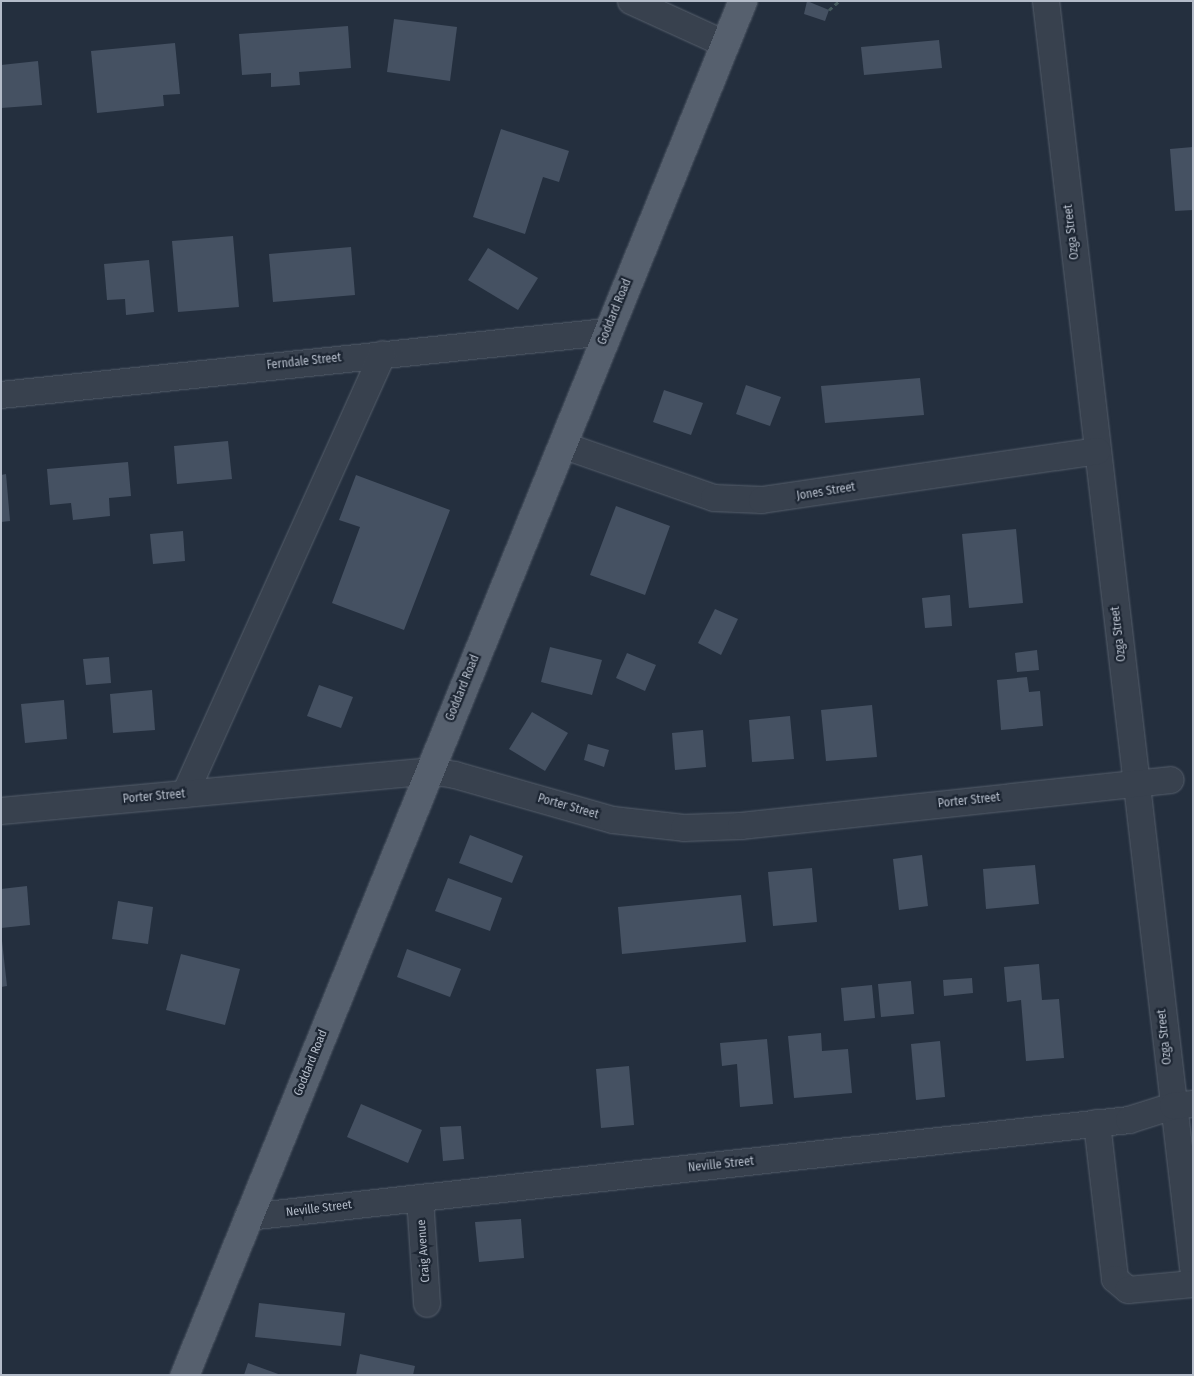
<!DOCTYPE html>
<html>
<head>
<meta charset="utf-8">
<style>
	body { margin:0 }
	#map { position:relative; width:1194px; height:1376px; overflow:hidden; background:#242f3e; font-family:"Fira Sans Condensed",sans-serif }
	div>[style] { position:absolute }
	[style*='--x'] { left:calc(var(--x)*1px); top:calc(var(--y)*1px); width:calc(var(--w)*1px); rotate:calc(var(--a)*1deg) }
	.building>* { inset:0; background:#455162 }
	.path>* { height:3px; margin-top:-1.5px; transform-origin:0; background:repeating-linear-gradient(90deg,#44595c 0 4px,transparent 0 8px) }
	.roads { filter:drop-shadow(0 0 1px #565f6c) drop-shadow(0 0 1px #565f6c) }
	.minor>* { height:26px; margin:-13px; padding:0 13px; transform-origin:13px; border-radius:13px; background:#38414e }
	.major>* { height:28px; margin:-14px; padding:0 14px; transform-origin:14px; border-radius:14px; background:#56606e }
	span { translate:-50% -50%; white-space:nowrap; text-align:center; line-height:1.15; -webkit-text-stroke:4.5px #1d2633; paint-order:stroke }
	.street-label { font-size:12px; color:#b4bcc9 }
	.frame { position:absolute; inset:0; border:2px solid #b4bcc9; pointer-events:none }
</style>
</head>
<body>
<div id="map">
	<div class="building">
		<div style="clip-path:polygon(807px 1px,829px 10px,825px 21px,804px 14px)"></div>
		<div style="clip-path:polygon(394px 19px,457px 27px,450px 81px,387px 72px)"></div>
		<div style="clip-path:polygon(348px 26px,351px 68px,299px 72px,300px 85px,271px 87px,271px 73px,242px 75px,239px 34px)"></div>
		<div style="clip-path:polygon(939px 40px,942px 68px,864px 75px,861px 47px)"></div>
		<div style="clip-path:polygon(175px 43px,180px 94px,163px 95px,164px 106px,97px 113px,91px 51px)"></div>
		<div style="clip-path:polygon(38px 61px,42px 105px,1px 108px,1px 65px)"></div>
		<div style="clip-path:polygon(501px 129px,569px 151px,559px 182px,543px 177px,525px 234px,473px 217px)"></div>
		<div style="clip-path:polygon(1193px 147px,1193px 210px,1175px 211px,1170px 149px)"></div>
		<div style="clip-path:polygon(233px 236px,239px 307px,178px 312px,172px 241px)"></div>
		<div style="clip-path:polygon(351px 247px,355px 295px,273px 302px,269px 254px)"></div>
		<div style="clip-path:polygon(488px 248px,538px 278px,518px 310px,468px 280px)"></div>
		<div style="clip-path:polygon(149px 260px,154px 312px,126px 315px,125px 299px,107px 300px,104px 264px)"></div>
		<div style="clip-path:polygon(920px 378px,924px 415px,825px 423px,821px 386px)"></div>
		<div style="clip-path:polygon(746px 385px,781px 397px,770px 426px,736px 414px)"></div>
		<div style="clip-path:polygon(664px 390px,703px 403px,691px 435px,653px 422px)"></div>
		<div style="clip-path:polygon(228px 441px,232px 479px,177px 484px,174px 446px)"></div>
		<div style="clip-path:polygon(128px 462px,131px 496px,109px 498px,110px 516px,73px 520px,71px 503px,50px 505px,47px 469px)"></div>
		<div style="clip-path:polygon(6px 474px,10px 521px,1px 522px,1px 475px)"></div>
		<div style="clip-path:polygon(356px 475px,450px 510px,404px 630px,332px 603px,360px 527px,339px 520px)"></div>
		<div style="clip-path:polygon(616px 506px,670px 526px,645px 595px,590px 575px)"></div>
		<div style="clip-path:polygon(1016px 529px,1023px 603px,969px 608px,962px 534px)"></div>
		<div style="clip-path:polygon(183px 531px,185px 561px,153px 564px,150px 534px)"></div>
		<div style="clip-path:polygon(950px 595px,952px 626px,925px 628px,922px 598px)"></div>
		<div style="clip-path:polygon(715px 609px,738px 619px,721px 655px,698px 643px)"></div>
		<div style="clip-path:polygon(550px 647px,602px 660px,592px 695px,541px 682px)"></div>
		<div style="clip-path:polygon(1037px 650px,1039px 670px,1017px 672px,1015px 653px)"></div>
		<div style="clip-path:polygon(627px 653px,656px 665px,645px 691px,616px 678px)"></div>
		<div style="clip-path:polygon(109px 657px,111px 683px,86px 685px,83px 659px)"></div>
		<div style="clip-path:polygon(1027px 677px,1029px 692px,1040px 691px,1043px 726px,1001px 730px,997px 680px)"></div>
		<div style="clip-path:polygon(319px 685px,353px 697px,341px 728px,307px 716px)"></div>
		<div style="clip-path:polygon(152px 690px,155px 730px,113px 733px,110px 694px)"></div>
		<div style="clip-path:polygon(64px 700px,67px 739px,25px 743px,21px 704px)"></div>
		<div style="clip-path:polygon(872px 705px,877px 757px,826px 761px,821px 710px)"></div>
		<div style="clip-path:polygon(532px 712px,568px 733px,545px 771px,509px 749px)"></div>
		<div style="clip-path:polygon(790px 716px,794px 759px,752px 762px,749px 720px)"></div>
		<div style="clip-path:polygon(703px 730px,706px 767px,675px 770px,672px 733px)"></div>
		<div style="clip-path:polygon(588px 744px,609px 750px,604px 767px,584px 760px)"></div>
		<div style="clip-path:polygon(470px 835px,523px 856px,512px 883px,459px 863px)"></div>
		<div style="clip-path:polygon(922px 855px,928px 906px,899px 910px,893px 859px)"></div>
		<div style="clip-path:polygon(1035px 865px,1039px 904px,986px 909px,983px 869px)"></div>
		<div style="clip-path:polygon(812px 868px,817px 922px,773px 926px,768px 872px)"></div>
		<div style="clip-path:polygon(448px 878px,502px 898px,490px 931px,435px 911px)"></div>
		<div style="clip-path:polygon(27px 886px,30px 925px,1px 928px,1px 889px)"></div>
		<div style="clip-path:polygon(741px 895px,746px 942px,622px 954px,618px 907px)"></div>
		<div style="clip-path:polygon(118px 901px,153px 907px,148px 944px,112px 939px)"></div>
		<div style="clip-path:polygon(1px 932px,7px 986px,1px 987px)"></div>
		<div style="clip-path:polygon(407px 949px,461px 969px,450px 997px,397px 977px)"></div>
		<div style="clip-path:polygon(181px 954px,240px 969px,225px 1025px,166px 1010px)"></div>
		<div style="clip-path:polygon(1039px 964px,1042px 1000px,1059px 999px,1064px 1058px,1026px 1061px,1021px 1000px,1007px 1002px,1004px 967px)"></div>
		<div style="clip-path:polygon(972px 978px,973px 993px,944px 996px,943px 980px)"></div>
		<div style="clip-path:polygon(911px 981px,914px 1014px,881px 1017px,878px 984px)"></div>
		<div style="clip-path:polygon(872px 985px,875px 1018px,844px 1021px,841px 988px)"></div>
		<div style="clip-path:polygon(821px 1033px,822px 1051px,848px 1049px,852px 1093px,794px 1098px,788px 1036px)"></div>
		<div style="clip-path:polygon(767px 1039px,773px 1104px,740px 1107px,737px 1064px,722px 1066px,720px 1043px)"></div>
		<div style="clip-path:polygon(940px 1041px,945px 1097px,916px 1100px,911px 1044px)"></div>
		<div style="clip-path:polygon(629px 1066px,634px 1125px,601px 1128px,596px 1069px)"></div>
		<div style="clip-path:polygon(361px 1104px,422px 1130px,408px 1163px,347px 1137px)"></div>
		<div style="clip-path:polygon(461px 1126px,464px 1159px,443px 1161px,440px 1127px)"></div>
		<div style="clip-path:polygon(521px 1219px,524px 1258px,479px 1262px,475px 1222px)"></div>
		<div style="clip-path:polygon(259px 1303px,345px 1313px,341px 1346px,255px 1337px)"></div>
		<div style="clip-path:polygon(360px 1354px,415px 1366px,413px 1375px,356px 1375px)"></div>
		<div style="clip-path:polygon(248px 1363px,281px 1375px,244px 1375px)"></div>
	</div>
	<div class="path">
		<div style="--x:829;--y:10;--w:13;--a:-42"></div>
	</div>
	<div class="roads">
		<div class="minor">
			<div style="--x:631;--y:1;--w:103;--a:24.6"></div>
			<div style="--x:1046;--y:1;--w:1275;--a:83.38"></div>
			<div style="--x:1;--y:395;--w:608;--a:-5.94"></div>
			<div style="--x:562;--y:445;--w:161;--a:19.2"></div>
			<div style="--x:714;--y:498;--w:48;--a:2.4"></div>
			<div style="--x:762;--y:500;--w:339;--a:-8.3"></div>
			<div style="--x:185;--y:794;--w:482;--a:-65.8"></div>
			<div style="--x:1;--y:811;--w:431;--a:-5.3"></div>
			<div style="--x:430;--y:771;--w:25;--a:9"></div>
			<div style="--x:455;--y:775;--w:164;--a:15.9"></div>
			<div style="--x:613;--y:820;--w:71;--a:6.4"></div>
			<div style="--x:684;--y:828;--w:57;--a:-2"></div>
			<div style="--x:741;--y:826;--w:432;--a:-6.1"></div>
			<div style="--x:1097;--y:1123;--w:157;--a:83.4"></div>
			<div style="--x:1115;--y:1279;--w:17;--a:40"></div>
			<div style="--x:1128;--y:1290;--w:65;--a:-5.3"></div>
			<div style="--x:420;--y:1198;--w:106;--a:86.2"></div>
			<div style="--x:248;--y:1217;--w:886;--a:-6.28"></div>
			<div style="--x:1129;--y:1120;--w:46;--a:-17.7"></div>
			<div style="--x:1173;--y:1106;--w:20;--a:-6"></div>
		</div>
		<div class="major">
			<div style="--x:185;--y:1375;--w:1483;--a:-67.9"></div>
		</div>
	</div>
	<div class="street-label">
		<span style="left:1072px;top:232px;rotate:-97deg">Ozga Street</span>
		<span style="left:615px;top:312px;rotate:-68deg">Goddard Road</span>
		<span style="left:304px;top:362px;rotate:-6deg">Ferndale Street</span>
		<span style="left:826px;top:492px;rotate:-9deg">Jones Street</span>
		<span style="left:1119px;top:634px;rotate:-97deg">Ozga Street</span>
		<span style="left:463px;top:688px;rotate:-68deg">Goddard Road</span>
		<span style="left:154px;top:797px;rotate:-5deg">Porter Street</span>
		<span style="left:969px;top:801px;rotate:-6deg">Porter Street</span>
		<span style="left:568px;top:807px;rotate:16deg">Porter Street</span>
		<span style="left:1165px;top:1037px;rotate:-96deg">Ozga Street</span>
		<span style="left:311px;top:1063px;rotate:-68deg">Goddard Road</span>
		<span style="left:721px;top:1165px;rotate:-6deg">Neville Street</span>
		<span style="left:319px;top:1209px;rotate:-7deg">Neville Street</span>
		<span style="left:424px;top:1251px;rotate:-94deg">Craig Avenue</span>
	</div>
	<div class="frame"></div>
</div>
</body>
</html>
